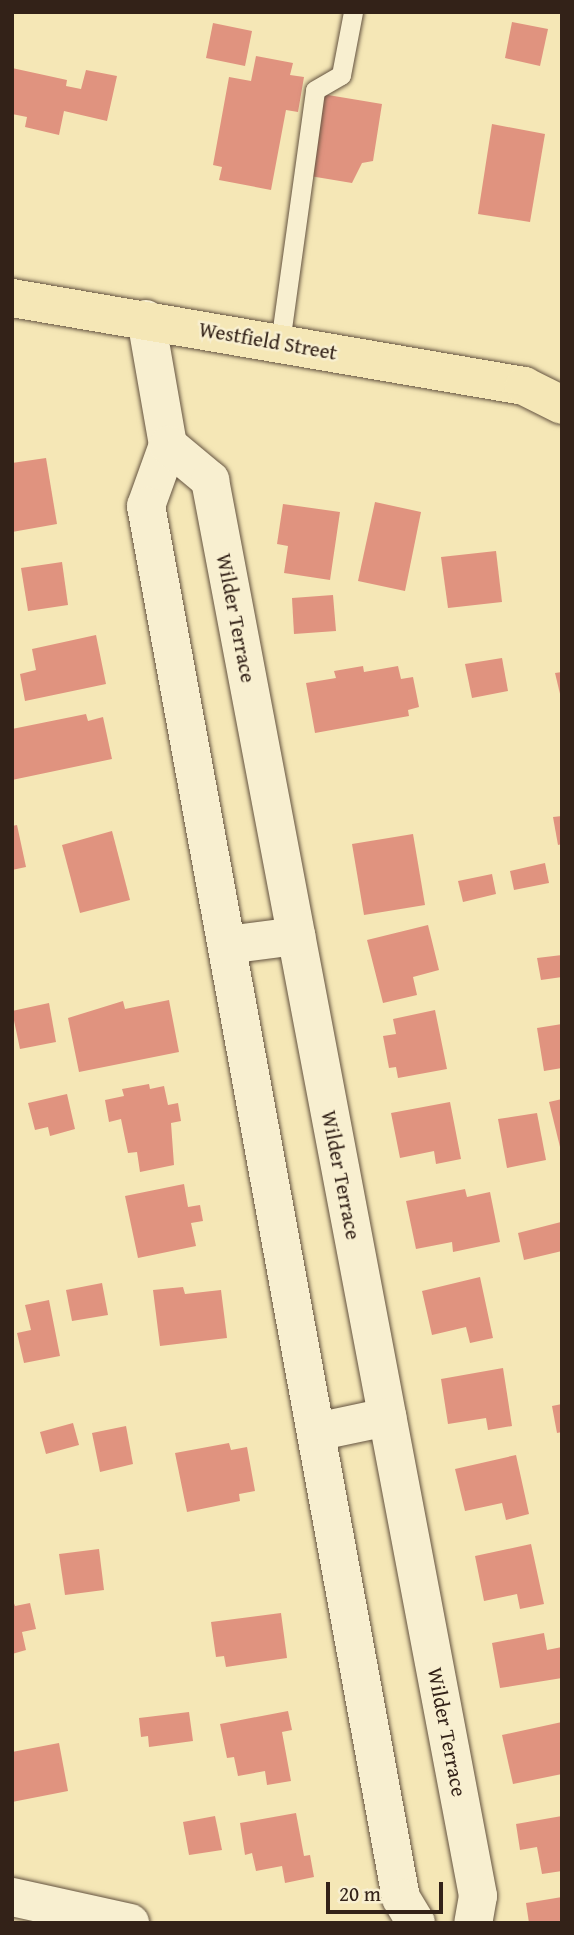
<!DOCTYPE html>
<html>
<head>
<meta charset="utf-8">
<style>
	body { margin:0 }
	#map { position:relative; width:574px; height:1935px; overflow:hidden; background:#f5e7b6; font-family:"Gentium Book Plus",serif }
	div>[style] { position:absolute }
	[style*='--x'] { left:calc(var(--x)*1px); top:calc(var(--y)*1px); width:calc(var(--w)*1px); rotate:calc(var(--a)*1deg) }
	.building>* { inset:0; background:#e0937f }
	.roads { filter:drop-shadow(0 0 2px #645340) drop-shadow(0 0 2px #645340) }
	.service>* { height:19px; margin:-9.5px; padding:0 9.5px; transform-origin:9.5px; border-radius:9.5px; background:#f8efd0 }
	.minor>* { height:38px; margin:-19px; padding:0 19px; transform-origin:19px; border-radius:19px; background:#f8efd0 }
	.primary>* { height:38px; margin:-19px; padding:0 19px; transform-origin:19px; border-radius:19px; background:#f5e7b6 }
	span { translate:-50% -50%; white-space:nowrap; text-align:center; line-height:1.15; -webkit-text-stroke:5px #f8efd0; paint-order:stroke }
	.street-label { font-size:21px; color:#332218 }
	.frame { position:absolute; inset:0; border:14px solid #332218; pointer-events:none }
	.scale { position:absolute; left:326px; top:1882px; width:117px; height:32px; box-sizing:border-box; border:4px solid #332218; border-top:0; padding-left:9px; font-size:21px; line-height:24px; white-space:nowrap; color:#332218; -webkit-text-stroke:5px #f8efd0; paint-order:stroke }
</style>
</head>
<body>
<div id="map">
	<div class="building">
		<div style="clip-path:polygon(512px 22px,548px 29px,540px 66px,505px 58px)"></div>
		<div style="clip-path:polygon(213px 23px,252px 31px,245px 66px,206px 58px)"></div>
		<div style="clip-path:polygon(256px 56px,293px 63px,290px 75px,304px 77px,298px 112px,286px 110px,271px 190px,219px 180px,222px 167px,213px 165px,229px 77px,251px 81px)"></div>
		<div style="clip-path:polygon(12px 68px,67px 80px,66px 86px,81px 89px,86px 70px,117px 76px,107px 121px,64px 111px,59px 135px,25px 127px,27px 117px,12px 114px)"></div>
		<div style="clip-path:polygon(322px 94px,382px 104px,373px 161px,362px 163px,352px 183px,310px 176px)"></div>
		<div style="clip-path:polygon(492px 124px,545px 134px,530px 222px,478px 214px)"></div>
		<div style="clip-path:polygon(46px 458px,57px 524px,12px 532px,12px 463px)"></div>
		<div style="clip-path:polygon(375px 502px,421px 512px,405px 591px,358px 581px)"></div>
		<div style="clip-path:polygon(283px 504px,340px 512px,330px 580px,284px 573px,288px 546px,277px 544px)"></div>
		<div style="clip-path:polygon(496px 551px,502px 602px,448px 608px,441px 557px)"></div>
		<div style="clip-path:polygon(62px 562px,68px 605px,28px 611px,21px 568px)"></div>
		<div style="clip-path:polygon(333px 595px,336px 631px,294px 634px,292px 598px)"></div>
		<div style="clip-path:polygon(96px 635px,106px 684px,25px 701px,20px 674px,36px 670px,32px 649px)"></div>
		<div style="clip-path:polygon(502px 658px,508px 691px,472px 698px,465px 664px)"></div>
		<div style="clip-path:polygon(363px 666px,364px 672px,398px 666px,401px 679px,413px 677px,419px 707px,408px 710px,409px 716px,315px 733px,306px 683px,336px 678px,334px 671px)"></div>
		<div style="clip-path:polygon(562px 672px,562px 698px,561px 698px,555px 673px)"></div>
		<div style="clip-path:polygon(86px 714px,88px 721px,103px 717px,112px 759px,12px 780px,12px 729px)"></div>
		<div style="clip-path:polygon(562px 816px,562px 844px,558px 845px,553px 817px)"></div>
		<div style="clip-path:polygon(17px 825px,26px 867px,12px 870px,12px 826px)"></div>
		<div style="clip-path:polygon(112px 831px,130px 900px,80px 913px,62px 845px)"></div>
		<div style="clip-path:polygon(413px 834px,425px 905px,364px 915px,352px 844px)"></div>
		<div style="clip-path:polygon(545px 863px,549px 883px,514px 890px,510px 871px)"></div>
		<div style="clip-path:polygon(492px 874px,496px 894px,463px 902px,458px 881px)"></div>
		<div style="clip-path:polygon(428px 925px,439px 970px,413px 977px,417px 995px,383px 1003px,367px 940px)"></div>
		<div style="clip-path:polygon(562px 955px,562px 977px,541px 980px,537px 958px)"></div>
		<div style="clip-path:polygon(169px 1000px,179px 1052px,79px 1072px,68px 1018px,123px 1001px,125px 1009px)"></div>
		<div style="clip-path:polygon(49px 1003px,56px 1042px,20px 1049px,12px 1011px)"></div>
		<div style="clip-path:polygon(435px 1010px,447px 1069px,398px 1078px,396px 1067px,389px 1068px,383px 1036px,396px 1034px,393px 1019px)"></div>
		<div style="clip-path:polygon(562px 1024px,562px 1068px,544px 1071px,537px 1028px)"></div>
		<div style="clip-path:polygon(149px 1084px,150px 1089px,164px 1086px,168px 1105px,178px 1103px,181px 1121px,171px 1123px,174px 1165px,140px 1172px,137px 1152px,128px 1153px,121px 1119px,109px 1122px,105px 1100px,124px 1096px,122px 1089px)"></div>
		<div style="clip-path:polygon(67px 1094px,75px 1129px,50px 1136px,48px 1127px,35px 1130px,28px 1103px)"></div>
		<div style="clip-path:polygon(562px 1099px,562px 1151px,561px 1151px,549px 1102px)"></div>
		<div style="clip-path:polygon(450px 1102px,461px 1159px,436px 1164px,434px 1151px,400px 1158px,391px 1113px)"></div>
		<div style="clip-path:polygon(537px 1113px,546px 1160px,507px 1168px,498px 1119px)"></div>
		<div style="clip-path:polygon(184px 1184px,188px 1207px,200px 1205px,203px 1221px,191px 1223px,196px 1246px,138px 1258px,125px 1196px)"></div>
		<div style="clip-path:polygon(465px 1189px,467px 1197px,490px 1192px,500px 1242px,453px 1252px,452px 1242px,416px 1249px,406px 1201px)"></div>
		<div style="clip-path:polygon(561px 1222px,562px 1251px,524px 1260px,518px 1233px)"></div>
		<div style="clip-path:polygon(480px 1277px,493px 1338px,470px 1343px,466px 1327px,432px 1335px,422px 1291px)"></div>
		<div style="clip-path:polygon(102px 1283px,108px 1315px,72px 1321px,66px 1290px)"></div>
		<div style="clip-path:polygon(183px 1287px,185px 1294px,221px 1290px,227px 1338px,160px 1346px,153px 1290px)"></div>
		<div style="clip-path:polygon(49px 1300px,60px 1356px,24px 1363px,17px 1333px,31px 1330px,25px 1305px)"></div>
		<div style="clip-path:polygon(503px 1368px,512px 1426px,488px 1430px,486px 1418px,448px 1424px,441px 1379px)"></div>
		<div style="clip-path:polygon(562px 1404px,562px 1432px,557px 1433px,552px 1406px)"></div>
		<div style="clip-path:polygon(73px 1423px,79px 1445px,46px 1454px,40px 1432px)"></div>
		<div style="clip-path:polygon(126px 1426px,133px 1464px,100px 1472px,92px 1433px)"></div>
		<div style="clip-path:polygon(229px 1443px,231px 1450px,247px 1447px,255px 1491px,239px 1494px,240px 1501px,187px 1512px,175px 1453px)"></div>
		<div style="clip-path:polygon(516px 1455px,529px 1514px,506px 1520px,502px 1503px,465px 1511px,455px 1469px)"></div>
		<div style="clip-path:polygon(531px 1544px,544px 1604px,520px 1609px,517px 1594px,484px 1601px,475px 1556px)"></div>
		<div style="clip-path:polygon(99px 1549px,104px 1590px,65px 1595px,59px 1554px)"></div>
		<div style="clip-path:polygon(12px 1598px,15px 1606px,30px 1603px,36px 1629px,22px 1632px,26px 1650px,12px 1654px)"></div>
		<div style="clip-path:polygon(281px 1613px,287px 1658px,226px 1667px,224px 1656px,216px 1657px,211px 1622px)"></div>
		<div style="clip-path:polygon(544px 1633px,547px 1650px,562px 1647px,562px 1678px,500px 1688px,492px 1643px)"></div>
		<div style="clip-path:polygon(288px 1711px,292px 1730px,282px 1732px,291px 1781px,267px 1785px,265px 1771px,238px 1776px,234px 1757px,227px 1758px,220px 1724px)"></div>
		<div style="clip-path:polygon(189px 1712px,193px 1741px,149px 1747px,148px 1736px,141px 1737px,139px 1718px)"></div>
		<div style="clip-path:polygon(562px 1722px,562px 1774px,513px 1784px,502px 1735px)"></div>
		<div style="clip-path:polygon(59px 1743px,68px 1791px,12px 1802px,12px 1752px)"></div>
		<div style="clip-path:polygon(296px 1813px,304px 1856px,310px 1855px,314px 1877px,285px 1883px,282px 1866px,256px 1871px,252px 1853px,245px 1855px,240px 1823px)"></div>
		<div style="clip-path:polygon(215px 1816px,222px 1850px,189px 1855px,183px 1822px)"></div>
		<div style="clip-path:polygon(562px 1816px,562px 1871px,542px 1874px,537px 1847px,520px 1850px,516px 1824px)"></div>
		<div style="clip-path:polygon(562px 1897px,562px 1923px,529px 1923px,526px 1903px)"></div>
	</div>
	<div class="roads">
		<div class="service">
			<div style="--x:280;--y:343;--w:255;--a:-82.1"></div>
			<div style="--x:315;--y:90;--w:30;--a:-30"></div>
			<div style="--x:341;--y:75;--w:64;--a:-79.2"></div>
		</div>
		<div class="minor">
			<div style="--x:146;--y:319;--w:128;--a:80.1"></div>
			<div style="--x:168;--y:445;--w:65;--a:109.8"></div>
			<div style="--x:146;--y:506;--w:1415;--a:79.62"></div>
			<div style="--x:401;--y:1898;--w:29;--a:59"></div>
			<div style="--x:168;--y:445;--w:55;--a:39.8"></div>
			<div style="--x:210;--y:480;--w:1441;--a:79.28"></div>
			<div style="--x:478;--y:1896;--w:27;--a:100"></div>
			<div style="--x:227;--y:945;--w:70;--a:-7.4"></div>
			<div style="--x:316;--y:1432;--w:73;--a:-11.9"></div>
			<div style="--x:12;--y:1897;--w:121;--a:12.4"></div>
		</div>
		<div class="primary">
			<div style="--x:12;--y:298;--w:520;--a:9.75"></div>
			<div style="--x:524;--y:386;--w:42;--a:26.6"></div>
		</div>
	</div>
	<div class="street-label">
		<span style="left:268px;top:341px;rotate:10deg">Westfield Street</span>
		<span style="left:236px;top:618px;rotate:79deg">Wilder Terrace</span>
		<span style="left:341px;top:1175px;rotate:79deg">Wilder Terrace</span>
		<span style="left:447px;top:1732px;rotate:79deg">Wilder Terrace</span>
	</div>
	<div class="frame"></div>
	<div class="scale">20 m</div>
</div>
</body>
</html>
